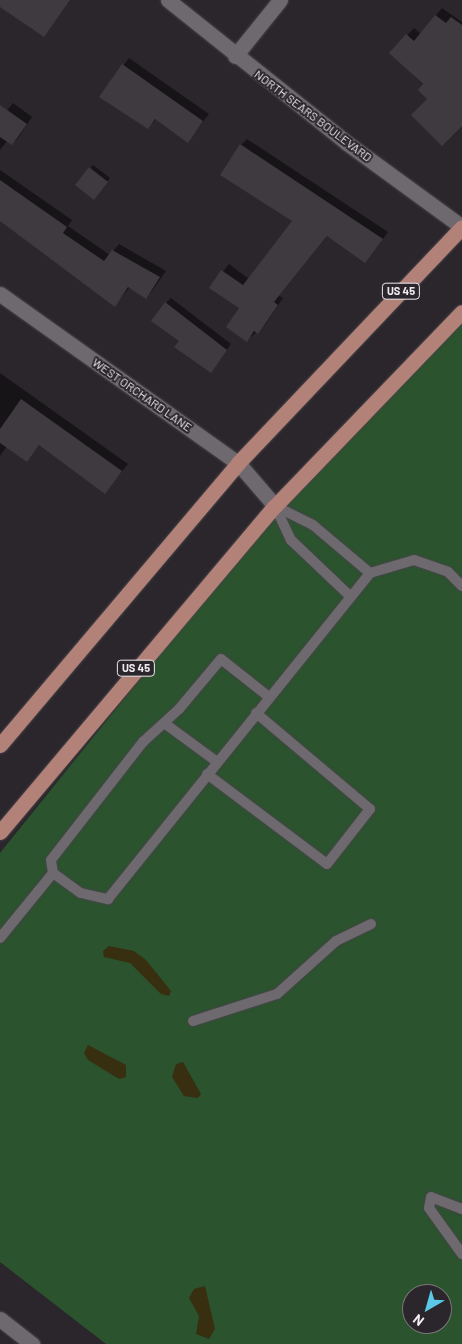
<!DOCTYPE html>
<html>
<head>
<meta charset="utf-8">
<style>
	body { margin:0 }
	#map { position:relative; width:462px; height:1344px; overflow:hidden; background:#2b262c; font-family:Barlow,sans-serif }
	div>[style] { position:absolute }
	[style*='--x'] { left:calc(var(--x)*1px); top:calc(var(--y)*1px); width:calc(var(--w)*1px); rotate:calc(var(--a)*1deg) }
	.green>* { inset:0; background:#2b532e }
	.sand>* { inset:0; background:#372f0f }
	.shadow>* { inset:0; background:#0007 }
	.building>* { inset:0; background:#3f3a40 }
	.roads { filter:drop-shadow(0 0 1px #484449) drop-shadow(0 0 1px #484449) }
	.lane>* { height:10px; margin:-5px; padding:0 5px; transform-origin:5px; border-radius:5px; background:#6e686f }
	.street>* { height:15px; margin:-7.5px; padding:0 7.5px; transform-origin:7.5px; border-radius:7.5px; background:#6e686f }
	.secondary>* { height:15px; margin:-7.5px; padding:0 7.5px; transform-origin:7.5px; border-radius:7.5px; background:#6e686f }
	.primary>* { height:15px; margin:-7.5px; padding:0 7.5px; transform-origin:7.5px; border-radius:7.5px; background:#b28178 }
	span { translate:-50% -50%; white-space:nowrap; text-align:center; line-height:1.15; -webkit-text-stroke:4px #2b262c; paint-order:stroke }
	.shield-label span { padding:1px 4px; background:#2b262c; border:1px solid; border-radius:4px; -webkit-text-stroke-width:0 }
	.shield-label { font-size:11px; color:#efecf0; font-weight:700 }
	.street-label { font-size:12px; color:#efecf0 }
	.north { position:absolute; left:402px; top:1284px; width:50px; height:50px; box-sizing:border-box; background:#2b262c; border:1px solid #79757a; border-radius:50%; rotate:218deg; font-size:14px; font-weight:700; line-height:20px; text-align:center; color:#efecf0 }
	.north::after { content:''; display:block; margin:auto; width:18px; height:22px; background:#5ac8e6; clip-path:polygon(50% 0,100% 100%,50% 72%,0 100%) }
</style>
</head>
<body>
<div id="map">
	<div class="green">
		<div style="clip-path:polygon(evenodd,462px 314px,462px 1344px,106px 1344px,0 1262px,0 853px,293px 489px,462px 314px,412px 1294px,442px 1294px,442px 1324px,412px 1324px,412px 1294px)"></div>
	</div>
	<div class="sand">
		<div style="clip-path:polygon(109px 946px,134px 951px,146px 960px,171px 991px,169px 996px,161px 994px,130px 963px,104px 957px,103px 951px)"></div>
		<div style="clip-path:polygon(88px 1045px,126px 1065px,126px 1077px,119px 1079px,88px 1060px,84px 1053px)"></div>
		<div style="clip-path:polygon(183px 1062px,201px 1094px,198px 1098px,184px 1096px,172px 1077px,176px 1064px)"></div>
		<div style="clip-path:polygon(205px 1286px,215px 1329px,209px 1339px,196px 1334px,199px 1316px,189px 1298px,194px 1289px)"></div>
	</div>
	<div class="shadow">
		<div style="clip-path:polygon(0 0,70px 0,44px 36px,0 5px)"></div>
		<div style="clip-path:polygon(442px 8px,462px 22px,462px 124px,391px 53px,414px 28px,421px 34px)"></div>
		<div style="clip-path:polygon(129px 58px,209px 114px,188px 141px,156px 119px,148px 128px,101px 96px)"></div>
		<div style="clip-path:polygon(13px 103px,32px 117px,18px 138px,12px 144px,7px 141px,0 150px,0 119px)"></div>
		<div style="clip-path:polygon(247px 139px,388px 232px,371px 255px,328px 235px,279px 296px,283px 298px,264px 326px,247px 340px,240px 308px,211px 287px,229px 264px,249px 279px,294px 221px,241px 145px)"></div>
		<div style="clip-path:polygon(93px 165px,110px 178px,97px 195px,90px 168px)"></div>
		<div style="clip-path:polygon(0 170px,72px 220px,68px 226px,110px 255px,119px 244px,166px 271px,152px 291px,146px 298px,130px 287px,115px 305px,0 213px)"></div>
		<div style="clip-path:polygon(171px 298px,231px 344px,211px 371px,181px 340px,166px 303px)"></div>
		<div style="clip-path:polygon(0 373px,128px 464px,105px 492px,40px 444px,27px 460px,7px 446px,0 456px)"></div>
	</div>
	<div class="building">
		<div style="clip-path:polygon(0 0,70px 0,44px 37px,0 7px)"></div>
		<div style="clip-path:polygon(435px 15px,446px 23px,451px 17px,462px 25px,462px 126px,442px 146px,411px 115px,427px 99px,418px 90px,423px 84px,389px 53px,406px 34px,414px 41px)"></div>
		<div style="clip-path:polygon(122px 64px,203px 121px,188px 143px,155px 119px,148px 129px,99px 97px)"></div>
		<div style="clip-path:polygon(0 105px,27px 124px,12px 145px,0 137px)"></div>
		<div style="clip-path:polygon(240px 144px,383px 239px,365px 263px,327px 236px,274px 302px,278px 305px,258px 334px,254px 331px,247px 342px,226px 327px,239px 308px,209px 288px,221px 270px,243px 285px,292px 221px,220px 175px)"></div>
		<div style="clip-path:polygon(89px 167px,108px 182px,94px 200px,75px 185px)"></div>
		<div style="clip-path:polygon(0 180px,67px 227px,63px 233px,104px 261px,112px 250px,160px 277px,146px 299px,128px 287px,115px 307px,0 221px)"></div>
		<div style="clip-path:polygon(165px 302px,227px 350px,211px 373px,174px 347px,179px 341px,151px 321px)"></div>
		<div style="clip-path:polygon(21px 399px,122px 471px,105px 494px,39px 445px,27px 462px,0 443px,0 429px)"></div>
	</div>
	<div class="roads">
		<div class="lane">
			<div style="--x:275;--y:506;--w:38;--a:65"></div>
			<div style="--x:291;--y:540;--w:81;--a:43.5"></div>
			<div style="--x:275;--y:506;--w:42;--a:26.6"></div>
			<div style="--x:313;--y:525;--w:75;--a:40.1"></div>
			<div style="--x:164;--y:723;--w:66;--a:36.3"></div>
			<div style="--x:207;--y:774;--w:150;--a:36.9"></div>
			<div style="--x:327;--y:864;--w:70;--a:-52"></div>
			<div style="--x:370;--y:809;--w:149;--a:-139.9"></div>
			<div style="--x:53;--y:873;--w:13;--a:-99"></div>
			<div style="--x:51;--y:860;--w:150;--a:-52.1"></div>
			<div style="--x:143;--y:742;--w:49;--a:-42.5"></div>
			<div style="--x:179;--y:709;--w:65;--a:-50"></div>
			<div style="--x:221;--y:659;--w:61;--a:38.4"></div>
			<div style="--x:0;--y:938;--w:84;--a:-50.8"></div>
			<div style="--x:53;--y:873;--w:34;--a:36"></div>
			<div style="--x:81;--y:893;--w:28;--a:13"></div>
			<div style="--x:108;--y:899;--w:418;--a:-51.2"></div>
			<div style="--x:370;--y:573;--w:46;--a:-16.5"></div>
			<div style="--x:414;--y:560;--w:36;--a:19"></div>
			<div style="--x:448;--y:572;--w:20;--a:45"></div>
			<div style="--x:193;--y:1021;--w:88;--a:-17.8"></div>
			<div style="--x:277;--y:994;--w:79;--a:-41.9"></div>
			<div style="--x:336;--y:941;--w:39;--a:-26"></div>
			<div style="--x:462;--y:1209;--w:33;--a:-159"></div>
			<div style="--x:431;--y:1197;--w:11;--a:100"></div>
			<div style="--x:429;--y:1208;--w:57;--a:54.3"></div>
		</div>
		<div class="street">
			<div style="--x:168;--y:0;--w:229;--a:38.6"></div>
			<div style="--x:347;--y:143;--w:142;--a:36.1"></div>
			<div style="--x:235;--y:56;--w:72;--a:-51.2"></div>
			<div style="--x:0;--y:294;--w:292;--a:35.4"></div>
			<div style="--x:238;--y:463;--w:57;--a:49.3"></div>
		</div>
		<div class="secondary">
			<div style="--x:0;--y:1319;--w:41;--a:38"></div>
		</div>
		<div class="primary">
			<div style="--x:0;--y:745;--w:369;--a:-49.8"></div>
			<div style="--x:238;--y:463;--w:325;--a:-46.5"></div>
			<div style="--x:0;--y:832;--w:426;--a:-49.9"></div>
			<div style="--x:275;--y:506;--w:269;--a:-46.1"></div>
		</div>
	</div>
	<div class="shield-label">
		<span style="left:401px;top:291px">US 45</span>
		<span style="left:136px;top:668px">US 45</span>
	</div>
	<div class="street-label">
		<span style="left:313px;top:116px;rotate:37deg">NORTH SEARS BOULEVARD</span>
		<span style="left:142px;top:395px;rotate:35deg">WEST ORCHARD LANE</span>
	</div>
	<div class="north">N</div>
</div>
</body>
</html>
